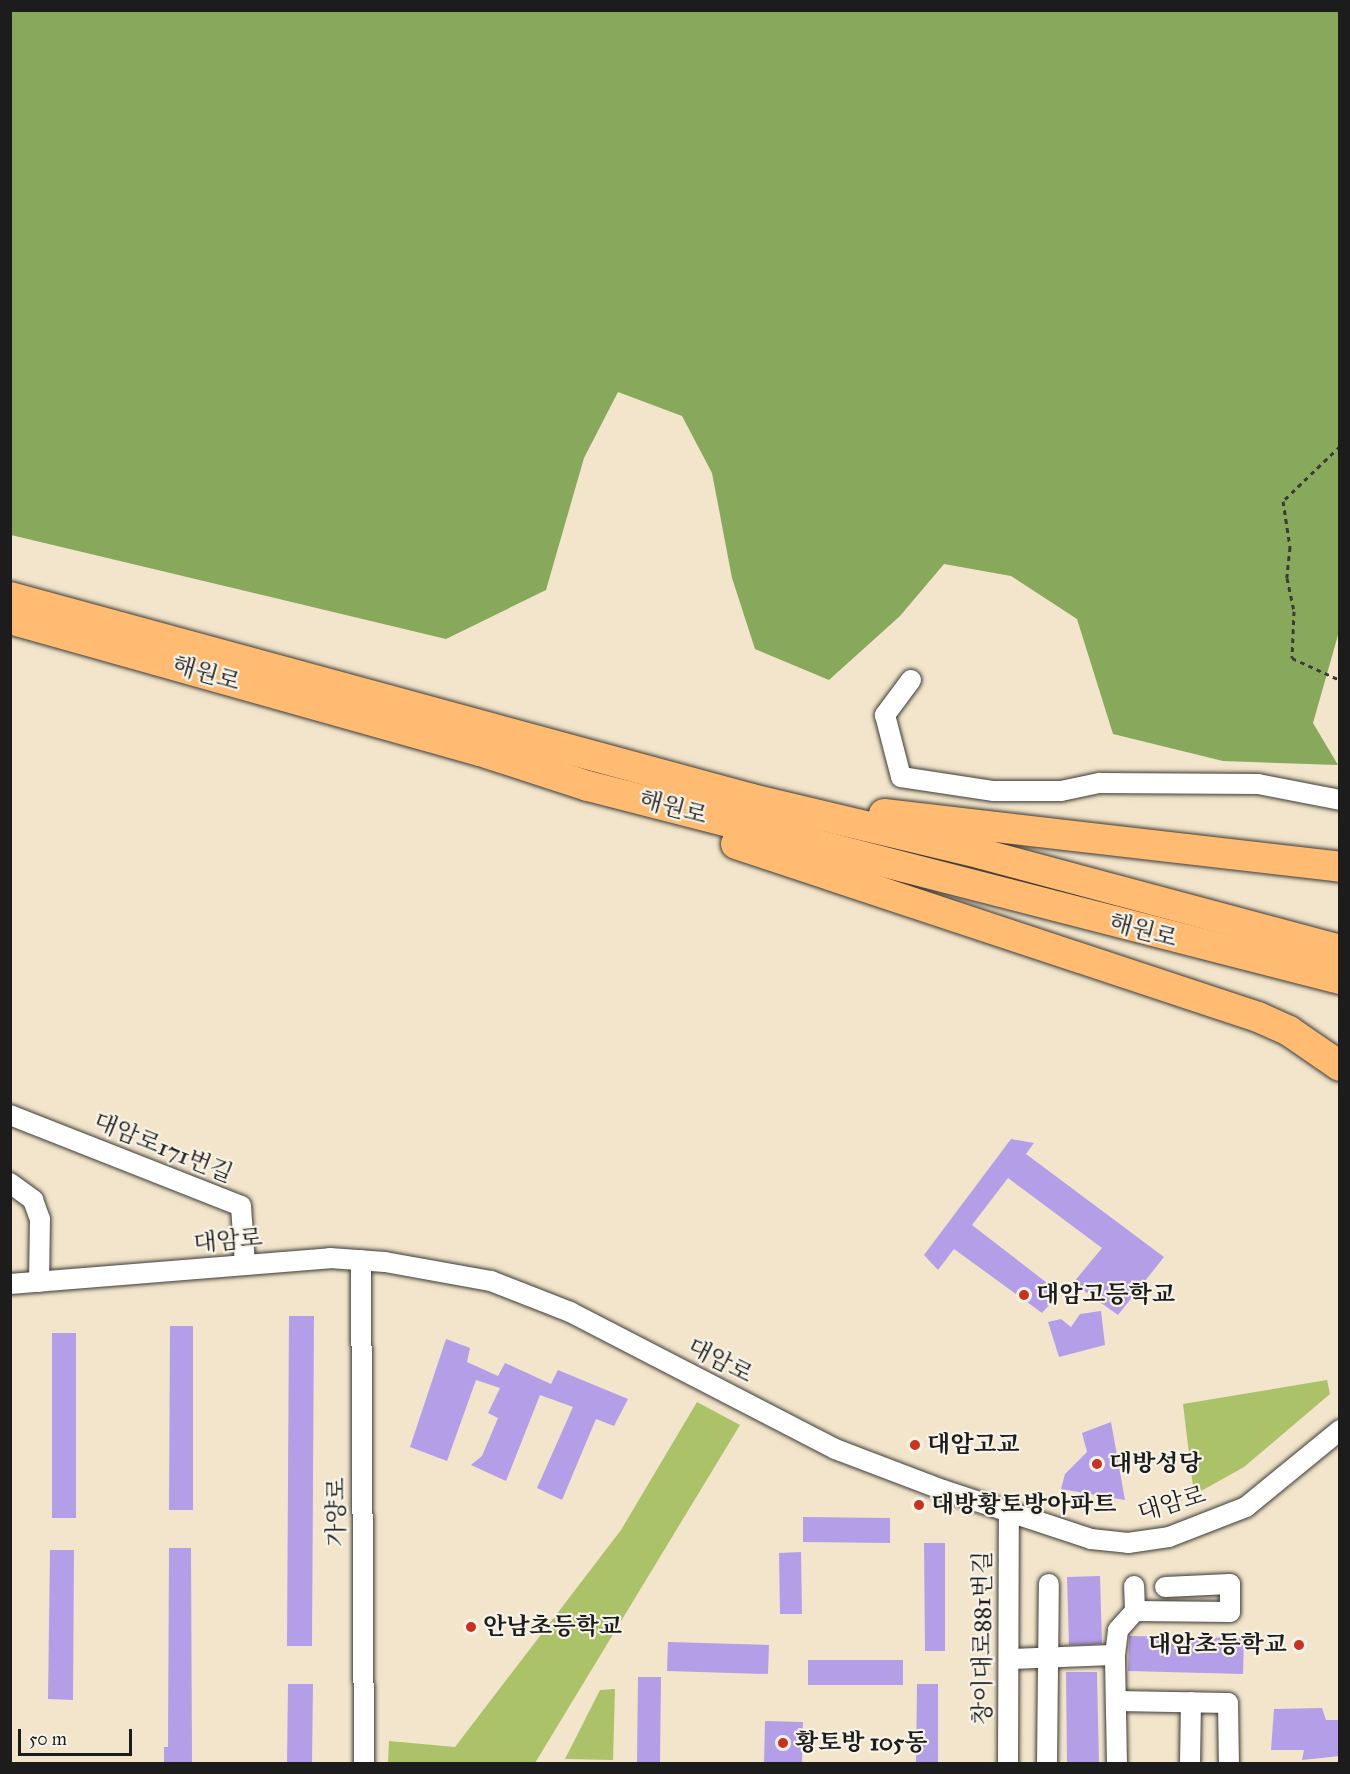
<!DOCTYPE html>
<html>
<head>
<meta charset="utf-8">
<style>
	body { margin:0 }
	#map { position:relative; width:1350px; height:1774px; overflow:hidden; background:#f2e5cb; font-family:"IM FELL Great Primer","Noto Serif KR",serif }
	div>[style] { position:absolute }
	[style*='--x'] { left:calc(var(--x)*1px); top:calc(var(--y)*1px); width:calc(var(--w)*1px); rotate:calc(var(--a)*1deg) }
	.green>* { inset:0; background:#abc268 }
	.forest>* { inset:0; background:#88a85c }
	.building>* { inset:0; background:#b59ee8 }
	.path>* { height:3px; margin-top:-1.5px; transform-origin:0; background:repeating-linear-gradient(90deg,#3c3a36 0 4.5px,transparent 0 9px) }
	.roads { filter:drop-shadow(0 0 2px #3c3a36) drop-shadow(0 0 2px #3c3a36) }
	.minor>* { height:20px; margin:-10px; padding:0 10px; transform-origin:10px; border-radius:10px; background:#fff }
	.highway>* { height:30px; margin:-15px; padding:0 15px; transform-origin:15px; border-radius:15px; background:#febb71 }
	.dots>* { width:16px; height:16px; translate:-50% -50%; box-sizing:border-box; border:3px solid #f7f3e8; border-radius:50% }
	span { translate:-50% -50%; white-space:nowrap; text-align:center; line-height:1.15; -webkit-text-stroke:4.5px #f7f3e8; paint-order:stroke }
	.street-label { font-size:24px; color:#1c1c1c }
	.poi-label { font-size:24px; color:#1c1c1c; font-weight:700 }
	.left { translate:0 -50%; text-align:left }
	.right { translate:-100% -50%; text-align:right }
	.frame { position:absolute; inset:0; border:12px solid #1c1c1c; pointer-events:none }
	.scale { position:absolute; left:18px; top:1729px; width:114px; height:27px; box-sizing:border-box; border:3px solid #1c1c1c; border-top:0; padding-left:8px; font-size:18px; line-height:21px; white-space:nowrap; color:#1c1c1c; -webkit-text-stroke:4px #f7f3e8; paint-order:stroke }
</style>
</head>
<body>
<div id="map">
	<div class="green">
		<div style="clip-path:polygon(1327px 1380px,1330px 1394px,1244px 1467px,1194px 1495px,1183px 1404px)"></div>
		<div style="clip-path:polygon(697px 1402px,740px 1425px,535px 1763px,388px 1763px,389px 1741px,455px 1747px,621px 1530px)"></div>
		<div style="clip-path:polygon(615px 1689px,613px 1760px,565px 1759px,600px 1690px)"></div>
	</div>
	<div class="forest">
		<div style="clip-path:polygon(11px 10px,1339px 11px,1340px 628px,1313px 723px,1338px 765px,1223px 761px,1113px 734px,1077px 619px,1011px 576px,944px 564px,900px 616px,829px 680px,755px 649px,732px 578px,712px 473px,682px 416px,618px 392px,584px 458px,546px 590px,446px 639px,11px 535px)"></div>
	</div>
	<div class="building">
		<div style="clip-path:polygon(1011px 1139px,1034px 1143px,1026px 1154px,1164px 1257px,1118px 1315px,1073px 1283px,1102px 1248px,1008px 1178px,972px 1225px,1060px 1293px,1042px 1313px,954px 1249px,938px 1270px,924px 1255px)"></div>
		<div style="clip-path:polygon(1101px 1311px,1105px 1345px,1059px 1357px,1048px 1322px,1061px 1319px,1071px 1327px,1080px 1314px)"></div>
		<div style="clip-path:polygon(289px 1316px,314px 1316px,312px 1646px,287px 1646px)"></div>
		<div style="clip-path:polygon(170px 1326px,193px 1326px,193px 1510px,169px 1510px)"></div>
		<div style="clip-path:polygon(52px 1333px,76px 1333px,76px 1518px,52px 1518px)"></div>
		<div style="clip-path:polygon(446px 1339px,470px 1348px,467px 1362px,498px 1376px,505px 1363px,551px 1384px,558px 1370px,628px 1399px,614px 1426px,596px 1419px,562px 1500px,537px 1488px,573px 1407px,540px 1395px,506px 1481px,471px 1465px,482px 1456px,498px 1418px,488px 1413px,500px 1388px,476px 1380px,447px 1461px,410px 1447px)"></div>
		<div style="clip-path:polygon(1111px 1422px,1125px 1500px,1061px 1489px,1065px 1474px,1087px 1452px,1082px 1433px)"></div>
		<div style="clip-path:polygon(803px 1517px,890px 1518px,890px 1543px,803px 1542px)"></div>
		<div style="clip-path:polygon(924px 1543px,945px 1543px,945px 1651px,925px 1651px)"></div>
		<div style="clip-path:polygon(169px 1548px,191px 1548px,192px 1764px,164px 1764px,164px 1747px,168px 1747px)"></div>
		<div style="clip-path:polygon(50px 1550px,74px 1550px,73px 1700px,48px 1699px)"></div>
		<div style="clip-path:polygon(801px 1552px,802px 1614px,780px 1614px,779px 1553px)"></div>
		<div style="clip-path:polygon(1100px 1576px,1102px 1644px,1069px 1645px,1067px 1577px)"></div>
		<div style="clip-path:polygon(1129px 1636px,1244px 1638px,1243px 1674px,1128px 1671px)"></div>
		<div style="clip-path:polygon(668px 1642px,769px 1645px,768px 1674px,667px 1671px)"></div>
		<div style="clip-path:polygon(808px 1660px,903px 1660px,903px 1685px,808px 1685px)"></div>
		<div style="clip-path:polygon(1066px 1672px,1097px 1672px,1099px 1764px,1067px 1764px)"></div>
		<div style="clip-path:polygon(638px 1677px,661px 1677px,660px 1762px,637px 1762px)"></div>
		<div style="clip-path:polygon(288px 1684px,313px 1684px,312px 1764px,287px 1764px)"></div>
		<div style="clip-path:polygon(917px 1684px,938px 1684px,938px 1764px,916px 1764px)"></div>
		<div style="clip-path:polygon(1322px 1708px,1326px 1720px,1340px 1720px,1340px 1756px,1302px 1760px,1304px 1750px,1271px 1750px,1274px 1709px)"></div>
		<div style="clip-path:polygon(765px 1721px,803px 1722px,802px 1764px,764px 1764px)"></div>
	</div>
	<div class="path">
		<div style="--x:1340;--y:446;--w:79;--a:136"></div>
		<div style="--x:1283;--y:501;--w:47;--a:81.3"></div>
		<div style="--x:1290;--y:547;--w:31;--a:96"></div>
		<div style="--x:1287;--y:578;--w:34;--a:78"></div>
		<div style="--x:1294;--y:611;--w:47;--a:92.4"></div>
		<div style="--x:1292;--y:658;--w:53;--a:24.6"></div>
	</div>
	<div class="roads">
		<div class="minor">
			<div style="--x:911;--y:680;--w:44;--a:126.6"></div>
			<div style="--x:885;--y:715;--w:64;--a:75.5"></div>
			<div style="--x:901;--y:777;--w:94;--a:8.6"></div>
			<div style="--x:994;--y:791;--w:67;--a:0"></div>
			<div style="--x:1061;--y:791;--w:40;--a:-12"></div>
			<div style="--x:1100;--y:783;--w:158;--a:0.4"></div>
			<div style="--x:1258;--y:784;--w:84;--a:11"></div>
			<div style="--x:10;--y:1115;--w:248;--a:21.5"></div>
			<div style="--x:241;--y:1206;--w:59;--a:86.1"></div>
			<div style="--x:10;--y:1183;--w:29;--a:36"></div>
			<div style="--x:33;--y:1200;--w:20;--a:70"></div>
			<div style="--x:40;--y:1219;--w:63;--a:90.9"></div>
			<div style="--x:361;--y:1260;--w:504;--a:89.66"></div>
			<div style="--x:10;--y:1284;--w:321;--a:-4.6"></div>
			<div style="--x:330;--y:1258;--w:55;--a:4.2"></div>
			<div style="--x:385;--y:1262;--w:108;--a:10.2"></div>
			<div style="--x:491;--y:1281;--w:85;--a:21.4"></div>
			<div style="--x:570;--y:1312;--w:298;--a:27.3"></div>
			<div style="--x:835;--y:1449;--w:116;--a:20.8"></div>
			<div style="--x:943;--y:1490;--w:156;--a:18.3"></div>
			<div style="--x:1091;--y:1539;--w:37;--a:6"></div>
			<div style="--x:1128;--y:1543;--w:41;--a:-8.3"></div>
			<div style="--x:1169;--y:1537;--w:83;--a:-21.3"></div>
			<div style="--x:1246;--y:1507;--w:122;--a:-39.3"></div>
			<div style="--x:1135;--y:1611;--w:95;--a:0.6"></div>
			<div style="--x:1230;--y:1612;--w:28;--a:-90"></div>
			<div style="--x:1230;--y:1584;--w:65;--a:177.4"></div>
			<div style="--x:1009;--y:1659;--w:106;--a:-2.2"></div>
			<div style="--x:1117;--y:1701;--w:111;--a:1"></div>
			<div style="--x:1228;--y:1703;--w:61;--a:89.1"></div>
			<div style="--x:1008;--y:1764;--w:251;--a:-89.8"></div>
			<div style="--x:1047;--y:1764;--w:180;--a:-89.4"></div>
			<div style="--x:1117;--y:1764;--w:109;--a:-91.1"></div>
			<div style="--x:1115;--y:1655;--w:25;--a:-83"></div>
			<div style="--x:1118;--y:1630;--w:25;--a:-48"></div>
			<div style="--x:1135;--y:1611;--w:25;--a:-92"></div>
			<div style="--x:1190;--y:1764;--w:62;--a:-89.1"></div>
		</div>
		<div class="highway">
			<div style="--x:10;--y:597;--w:769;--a:15.23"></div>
			<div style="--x:752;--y:799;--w:236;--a:13.4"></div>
			<div style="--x:982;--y:854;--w:371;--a:15"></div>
			<div style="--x:10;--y:619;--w:488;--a:15.7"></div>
			<div style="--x:480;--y:751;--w:114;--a:18"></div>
			<div style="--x:588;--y:786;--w:776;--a:14.39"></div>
			<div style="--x:884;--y:814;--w:459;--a:6.6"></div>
			<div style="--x:736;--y:844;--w:550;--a:18.34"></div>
			<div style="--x:1258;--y:1017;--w:34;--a:24"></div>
			<div style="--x:1289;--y:1031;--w:62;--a:34.5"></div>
		</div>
	</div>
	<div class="dots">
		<div style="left:1024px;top:1295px;background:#c8321e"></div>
		<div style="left:915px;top:1445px;background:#c8321e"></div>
		<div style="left:1097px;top:1464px;background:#c8321e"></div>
		<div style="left:919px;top:1505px;background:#c8321e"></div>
		<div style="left:471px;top:1627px;background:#c8321e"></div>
		<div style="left:1299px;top:1645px;background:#c8321e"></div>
		<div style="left:783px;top:1743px;background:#c8321e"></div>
	</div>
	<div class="street-label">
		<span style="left:206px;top:674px;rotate:16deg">해원로</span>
		<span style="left:673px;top:808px;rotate:15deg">해원로</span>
		<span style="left:1143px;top:931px;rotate:15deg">해원로</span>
		<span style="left:163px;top:1148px;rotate:22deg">대암로171번길</span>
		<span style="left:228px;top:1241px;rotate:-5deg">대암로</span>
		<span style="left:720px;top:1361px;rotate:27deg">대암로</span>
		<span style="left:1172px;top:1504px;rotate:-16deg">대암로</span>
		<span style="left:337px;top:1512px;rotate:-90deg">가양로</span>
		<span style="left:983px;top:1638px;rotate:-90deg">창이대로881번길</span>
	</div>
	<div class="poi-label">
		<span class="left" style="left:1036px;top:1295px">대암고등학교</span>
		<span class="left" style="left:927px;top:1445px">대암고교</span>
		<span class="left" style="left:1109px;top:1464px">대방성당</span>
		<span class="left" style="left:931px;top:1505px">대방황토방아파트</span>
		<span class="left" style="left:483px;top:1627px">안남초등학교</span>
		<span class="right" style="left:1287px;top:1645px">대암초등학교</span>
		<span class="left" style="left:795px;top:1743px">황토방 105동</span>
	</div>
	<div class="frame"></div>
	<div class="scale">50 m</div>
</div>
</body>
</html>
